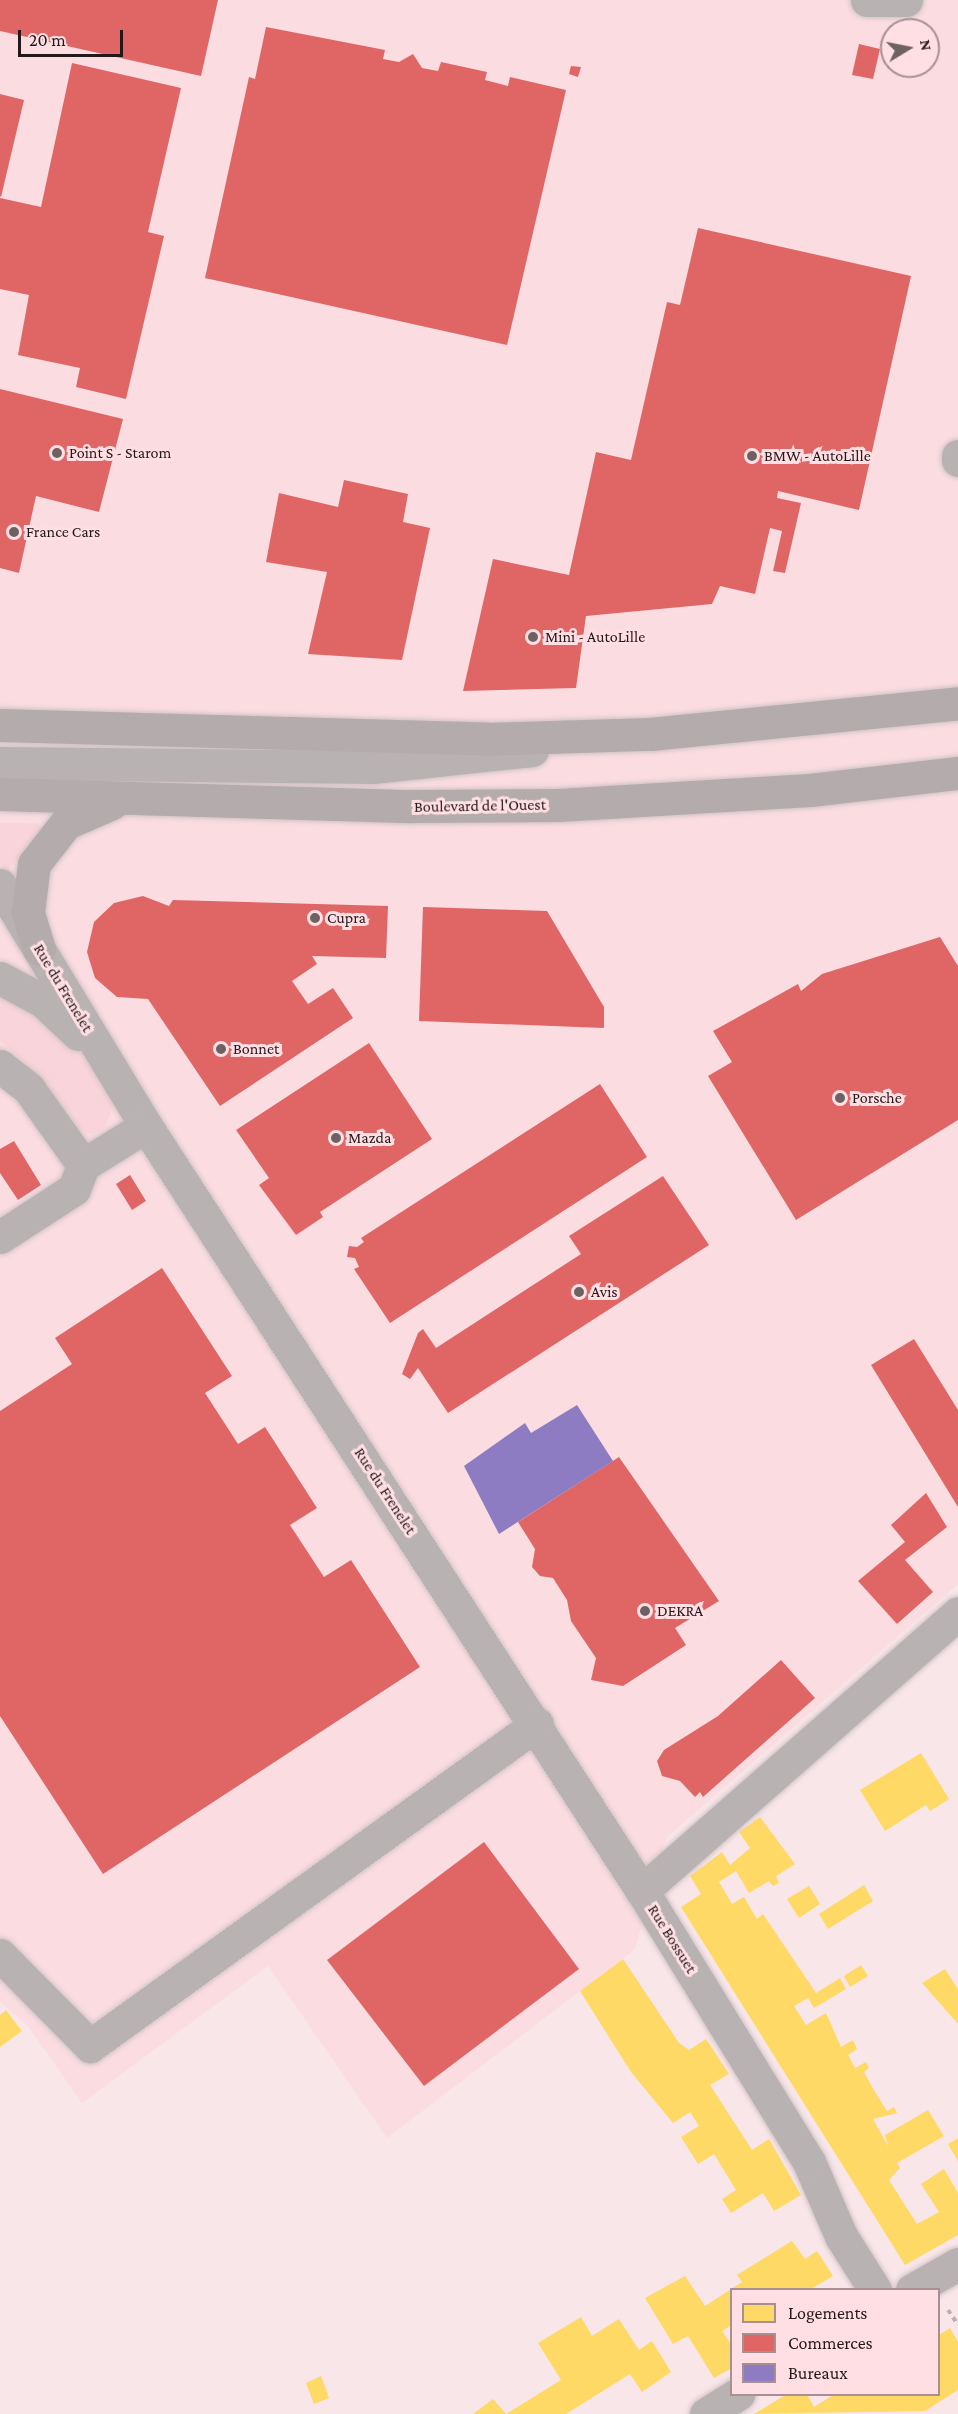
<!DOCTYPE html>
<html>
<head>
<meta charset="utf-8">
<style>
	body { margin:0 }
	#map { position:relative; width:958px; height:2414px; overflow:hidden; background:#f8e6e9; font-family:"Crimson Pro",serif }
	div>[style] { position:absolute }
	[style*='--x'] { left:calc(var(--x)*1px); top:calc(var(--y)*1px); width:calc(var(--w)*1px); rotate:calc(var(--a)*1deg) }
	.built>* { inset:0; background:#fadce1 }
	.green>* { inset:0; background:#f9d4da }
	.homes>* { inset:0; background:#ffd966 }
	.shops>* { inset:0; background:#e06666 }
	.offices>* { inset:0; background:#8e7cc3 }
	.path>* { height:4px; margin-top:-2px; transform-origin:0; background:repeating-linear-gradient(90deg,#b7afb0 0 4.5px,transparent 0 9px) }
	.roads { filter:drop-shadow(0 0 2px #d0c3c5) drop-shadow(0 0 2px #d0c3c5) }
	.minor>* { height:33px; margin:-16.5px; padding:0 16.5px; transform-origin:16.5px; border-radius:16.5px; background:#b9b2b3 }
	.major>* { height:33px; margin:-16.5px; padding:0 16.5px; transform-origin:16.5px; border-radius:16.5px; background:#b4abad }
	.dots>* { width:16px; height:16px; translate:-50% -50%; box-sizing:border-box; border:3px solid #ffdfe4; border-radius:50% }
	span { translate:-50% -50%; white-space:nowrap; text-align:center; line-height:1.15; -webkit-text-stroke:6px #ffdfe4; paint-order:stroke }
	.poi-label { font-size:16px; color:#24191a }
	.left { translate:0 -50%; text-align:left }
	.street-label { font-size:16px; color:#24191a }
	.legend { position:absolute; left:730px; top:2288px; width:210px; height:108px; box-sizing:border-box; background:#ffdfe4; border:2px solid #a79093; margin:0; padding:8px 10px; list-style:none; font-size:18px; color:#24191a }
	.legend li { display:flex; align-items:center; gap:12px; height:30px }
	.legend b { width:30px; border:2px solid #a79093 }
	.north { position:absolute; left:880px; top:18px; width:60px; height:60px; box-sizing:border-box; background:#ffdfe4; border:2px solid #a79093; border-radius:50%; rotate:80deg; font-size:16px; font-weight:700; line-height:24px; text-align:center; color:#24191a }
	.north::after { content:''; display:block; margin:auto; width:21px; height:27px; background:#6e6162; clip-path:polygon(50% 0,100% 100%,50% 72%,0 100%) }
	.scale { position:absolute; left:18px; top:30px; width:105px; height:27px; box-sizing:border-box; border:3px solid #24191a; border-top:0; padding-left:8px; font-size:18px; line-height:21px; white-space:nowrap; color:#24191a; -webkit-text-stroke:4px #ffdfe4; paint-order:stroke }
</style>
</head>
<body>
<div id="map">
	<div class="built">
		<div style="clip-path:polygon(evenodd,0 0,958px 0,958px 1584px,666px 1838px,635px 1949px,387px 2138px,268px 1966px,82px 2103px,28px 2026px,0 2002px,0 0,892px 30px,928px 30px,928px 66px,892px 66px,892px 30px)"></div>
	</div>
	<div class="green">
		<div style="clip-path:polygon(0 823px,37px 823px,43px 829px,8px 870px,0 864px)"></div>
		<div style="clip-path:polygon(0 994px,55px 1025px,81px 1053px,114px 1104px,104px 1129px,92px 1134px,77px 1130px,25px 1062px,0 1041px)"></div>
	</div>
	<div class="homes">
		<div style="clip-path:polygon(921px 1753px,949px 1799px,930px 1811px,926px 1805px,885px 1831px,860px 1790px)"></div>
		<div style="clip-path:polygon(760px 1817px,795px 1864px,776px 1876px,779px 1883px,773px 1886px,769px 1881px,749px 1893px,736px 1871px,719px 1882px,732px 1904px,744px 1897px,757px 1919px,763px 1914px,816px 1993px,840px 1978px,846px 1989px,814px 2008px,808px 1998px,794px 2006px,806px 2025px,826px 2013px,841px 2047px,853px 2040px,857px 2049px,848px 2055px,855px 2068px,866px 2062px,869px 2068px,864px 2072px,875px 2092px,887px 2111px,894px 2107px,897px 2113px,873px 2119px,888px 2146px,885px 2135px,928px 2110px,944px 2136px,897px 2163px,900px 2168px,889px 2180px,917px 2224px,939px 2212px,921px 2184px,944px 2169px,958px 2193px,958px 2235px,905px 2265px,681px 1907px,701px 1894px,690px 1876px,722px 1852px,730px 1865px,750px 1848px,739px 1832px)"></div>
		<div style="clip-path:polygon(864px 1885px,873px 1901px,828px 1929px,819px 1914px)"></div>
		<div style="clip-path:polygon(809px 1886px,820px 1904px,799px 1918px,787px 1899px)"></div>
		<div style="clip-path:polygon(623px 1959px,679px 2043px,689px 2050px,706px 2039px,729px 2074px,710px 2085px,752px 2150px,769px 2139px,801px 2195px,774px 2211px,763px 2193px,731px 2213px,722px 2199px,736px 2190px,714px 2154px,698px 2164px,681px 2137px,699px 2126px,690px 2112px,673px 2123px,631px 2072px,580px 1991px)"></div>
		<div style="clip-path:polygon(861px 1965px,868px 1976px,850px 1987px,844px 1976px)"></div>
		<div style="clip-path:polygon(945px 1969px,958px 1989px,958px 2024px,922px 1983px)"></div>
		<div style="clip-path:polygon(6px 2010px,22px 2031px,0 2047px,0 2015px)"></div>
		<div style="clip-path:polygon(958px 2138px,958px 2161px,948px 2144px)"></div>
		<div style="clip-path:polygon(792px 2241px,805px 2259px,817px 2251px,833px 2276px,811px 2289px,732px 2289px,732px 2325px,722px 2331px,732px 2345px,732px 2368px,714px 2378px,688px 2336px,673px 2344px,645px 2298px,685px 2276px,705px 2306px,742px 2282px,737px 2275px)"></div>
		<div style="clip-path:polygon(581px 2317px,592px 2336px,619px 2319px,639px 2350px,652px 2341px,671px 2372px,642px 2392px,630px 2374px,566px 2414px,473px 2414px,493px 2399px,506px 2414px,561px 2380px,538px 2343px)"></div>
		<div style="clip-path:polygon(950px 2328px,958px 2342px,958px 2390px,925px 2411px,754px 2414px,787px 2394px,807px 2394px,814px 2407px,835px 2394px,938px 2394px,939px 2335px)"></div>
		<div style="clip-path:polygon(321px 2376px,329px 2398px,314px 2404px,306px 2383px)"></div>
	</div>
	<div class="shops">
		<div style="clip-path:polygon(0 0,218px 0,201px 76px,0 31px)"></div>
		<div style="clip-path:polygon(266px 27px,385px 50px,383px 59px,399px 62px,413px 54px,422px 68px,438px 71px,441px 62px,487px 72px,485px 80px,508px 86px,510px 77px,566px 90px,507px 345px,205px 278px,249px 77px,255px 79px)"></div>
		<div style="clip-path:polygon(859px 44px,880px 49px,873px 79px,852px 75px)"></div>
		<div style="clip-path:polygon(72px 63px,181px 88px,148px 232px,164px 236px,126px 399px,76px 387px,80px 368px,18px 355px,29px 295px,0 289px,0 198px,41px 207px)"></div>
		<div style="clip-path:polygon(571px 66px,581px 67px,578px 77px,569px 74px)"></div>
		<div style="clip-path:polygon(0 94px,24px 100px,1px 197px,0 196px)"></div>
		<div style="clip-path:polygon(698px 228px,911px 276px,859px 510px,778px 491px,777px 498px,801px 503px,785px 573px,773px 571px,782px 531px,770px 528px,755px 594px,720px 586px,712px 604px,586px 616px,576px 688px,463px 691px,493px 559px,569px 575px,596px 452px,631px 460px,667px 302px,680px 305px)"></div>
		<div style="clip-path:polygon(0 389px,123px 419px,99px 512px,36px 496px,19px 573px,0 568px)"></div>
		<div style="clip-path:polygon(344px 480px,408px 494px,403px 522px,430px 528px,402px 660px,308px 654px,327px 572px,266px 562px,279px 493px,338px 507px)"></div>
		<div style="clip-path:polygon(143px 896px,169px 906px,173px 900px,388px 906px,386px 958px,312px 956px,317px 964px,292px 981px,308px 1004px,333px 988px,353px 1018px,220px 1106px,148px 999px,117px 997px,95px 978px,87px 952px,94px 922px,114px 903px)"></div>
		<div style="clip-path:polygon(423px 907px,547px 911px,604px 1007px,604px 1028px,419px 1021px)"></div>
		<div style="clip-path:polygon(940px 937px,958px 966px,958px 1120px,796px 1220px,708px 1076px,732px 1062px,713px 1031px,798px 984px,801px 991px,822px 974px)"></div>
		<div style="clip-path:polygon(369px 1043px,432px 1139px,320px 1212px,323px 1217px,296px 1235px,259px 1185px,269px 1178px,236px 1130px)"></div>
		<div style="clip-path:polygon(600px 1084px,647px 1157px,390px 1323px,354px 1269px,359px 1267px,355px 1258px,347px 1257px,349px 1246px,357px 1247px,364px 1242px,361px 1238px)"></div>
		<div style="clip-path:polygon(14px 1141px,41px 1185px,18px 1200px,0 1173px,0 1149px)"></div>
		<div style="clip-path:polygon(130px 1175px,146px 1201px,132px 1210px,116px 1184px)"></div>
		<div style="clip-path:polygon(663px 1176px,709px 1245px,448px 1413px,418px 1368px,410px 1379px,402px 1374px,418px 1333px,423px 1329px,436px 1348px,581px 1254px,569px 1236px)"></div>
		<div style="clip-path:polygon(162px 1268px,232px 1376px,205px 1393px,238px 1444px,265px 1427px,317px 1508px,290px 1525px,324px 1577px,351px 1560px,420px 1667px,103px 1874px,0 1716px,0 1411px,72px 1364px,55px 1338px)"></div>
		<div style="clip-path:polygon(914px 1339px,958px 1410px,958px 1507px,871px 1365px)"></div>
		<div style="clip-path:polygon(619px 1457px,719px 1601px,675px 1628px,686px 1645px,623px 1686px,591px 1680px,596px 1658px,571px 1621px,567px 1600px,553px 1578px,540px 1576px,532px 1567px,535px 1549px,518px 1522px)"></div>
		<div style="clip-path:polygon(926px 1493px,947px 1527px,905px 1560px,933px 1592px,897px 1624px,858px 1581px,905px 1542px,891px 1525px)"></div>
		<div style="clip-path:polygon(781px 1660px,815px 1698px,703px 1797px,700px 1792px,695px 1797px,680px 1781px,662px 1776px,657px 1761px,664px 1750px,718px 1716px)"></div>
		<div style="clip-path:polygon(484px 1842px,579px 1969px,424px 2086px,327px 1960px)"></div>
	</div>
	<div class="offices">
		<div style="clip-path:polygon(577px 1405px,613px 1461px,499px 1534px,464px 1466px,525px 1423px,531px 1433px)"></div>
	</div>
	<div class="path">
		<div style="--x:948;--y:2310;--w:18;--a:56"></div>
	</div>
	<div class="roads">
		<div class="minor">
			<div style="--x:867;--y:0;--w:39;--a:0"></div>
			<div style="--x:958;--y:456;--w:4;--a:90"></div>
			<div style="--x:0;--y:763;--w:373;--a:0.6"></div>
			<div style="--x:373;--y:767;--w:160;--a:-6.1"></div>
			<div style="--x:0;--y:885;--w:282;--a:58.8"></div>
			<div style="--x:146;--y:1126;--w:912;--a:57.04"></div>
			<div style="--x:0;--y:978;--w:49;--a:28.1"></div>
			<div style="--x:43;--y:1001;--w:48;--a:43.3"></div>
			<div style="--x:0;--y:1066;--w:37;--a:38"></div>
			<div style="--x:29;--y:1089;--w:93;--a:54.6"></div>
			<div style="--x:0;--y:1237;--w:88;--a:-33"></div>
			<div style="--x:74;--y:1189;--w:26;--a:-69"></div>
			<div style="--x:83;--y:1165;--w:74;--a:-31.8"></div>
			<div style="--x:0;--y:1955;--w:128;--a:45.3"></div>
			<div style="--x:90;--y:2046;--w:551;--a:-35.77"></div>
			<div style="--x:875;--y:2290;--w:64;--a:-122.2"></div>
			<div style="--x:841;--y:2236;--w:81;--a:-113.4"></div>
			<div style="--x:809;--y:2162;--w:318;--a:-121.6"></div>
			<div style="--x:642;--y:1891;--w:421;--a:-41.3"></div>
			<div style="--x:912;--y:2290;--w:53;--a:-29.5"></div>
			<div style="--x:706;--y:2414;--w:38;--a:-32"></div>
		</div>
		<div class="major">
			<div style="--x:0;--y:725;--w:487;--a:1.6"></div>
			<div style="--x:487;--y:739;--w:163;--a:-1.8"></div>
			<div style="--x:650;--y:734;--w:310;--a:-5.7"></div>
			<div style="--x:0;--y:794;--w:412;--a:1.7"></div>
			<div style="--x:412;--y:806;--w:146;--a:-0.4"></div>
			<div style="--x:558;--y:805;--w:252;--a:-3.4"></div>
			<div style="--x:810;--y:790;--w:149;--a:-6.6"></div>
			<div style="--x:39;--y:949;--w:39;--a:-107"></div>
			<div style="--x:28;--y:912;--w:48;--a:-82.9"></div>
			<div style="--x:34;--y:864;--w:52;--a:-52"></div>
			<div style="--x:66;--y:823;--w:50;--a:-23.5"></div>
		</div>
	</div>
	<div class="dots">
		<div style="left:57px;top:453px;background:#6e6162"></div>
		<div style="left:752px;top:456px;background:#6e6162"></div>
		<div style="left:14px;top:532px;background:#6e6162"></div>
		<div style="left:533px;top:637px;background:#6e6162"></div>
		<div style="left:315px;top:918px;background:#6e6162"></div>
		<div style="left:221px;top:1049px;background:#6e6162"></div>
		<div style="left:840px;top:1098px;background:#6e6162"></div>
		<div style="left:336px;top:1138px;background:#6e6162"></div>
		<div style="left:579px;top:1292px;background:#6e6162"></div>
		<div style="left:645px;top:1611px;background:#6e6162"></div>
	</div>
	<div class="poi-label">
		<span class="left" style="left:69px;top:453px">Point S - Starom</span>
		<span class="left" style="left:764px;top:456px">BMW - AutoLille</span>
		<span class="left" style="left:26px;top:532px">France Cars</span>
		<span class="left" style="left:545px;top:637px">Mini - AutoLille</span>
		<span class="left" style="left:327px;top:918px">Cupra</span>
		<span class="left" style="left:233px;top:1049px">Bonnet</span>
		<span class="left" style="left:852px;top:1098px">Porsche</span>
		<span class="left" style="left:348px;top:1138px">Mazda</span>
		<span class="left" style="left:591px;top:1292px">Avis</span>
		<span class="left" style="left:657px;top:1611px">DEKRA</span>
	</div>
	<div class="street-label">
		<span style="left:480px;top:806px;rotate:-1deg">Boulevard de l'Ouest</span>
		<span style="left:63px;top:988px;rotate:59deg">Rue du Frenelet</span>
		<span style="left:385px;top:1491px;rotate:57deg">Rue du Frenelet</span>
		<span style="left:672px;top:1939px;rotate:58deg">Rue Bossuet</span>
	</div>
	<ul class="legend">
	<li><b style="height:16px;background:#ffd966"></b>Logements</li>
	<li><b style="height:16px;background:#e06666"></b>Commerces</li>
	<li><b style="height:16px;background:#8e7cc3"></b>Bureaux</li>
	</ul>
	<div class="north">N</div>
	<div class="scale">20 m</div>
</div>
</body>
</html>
